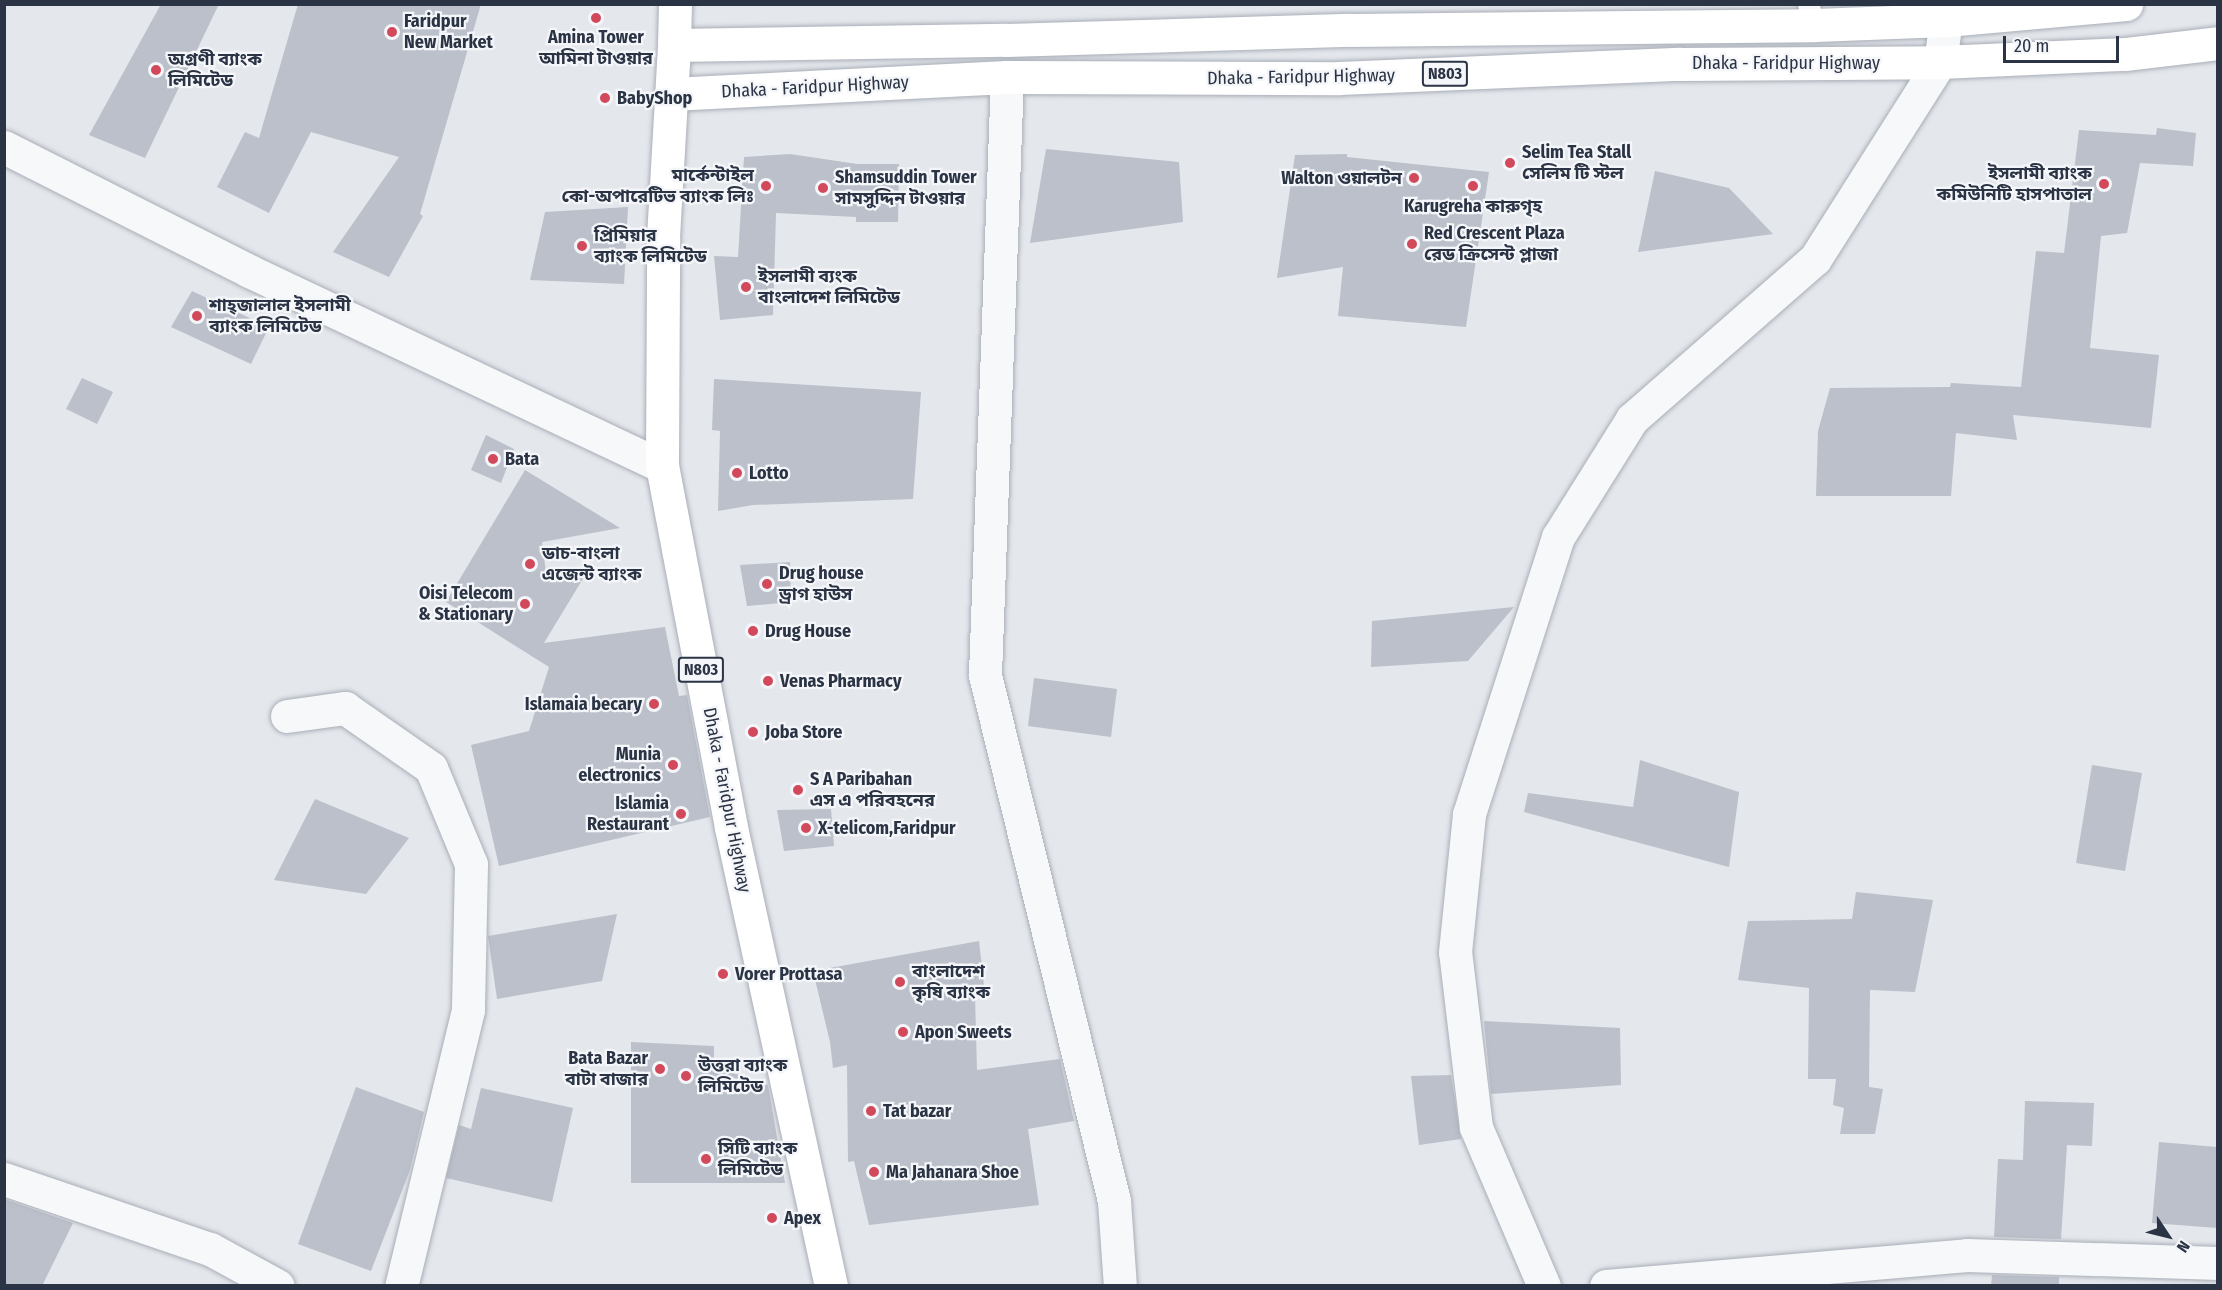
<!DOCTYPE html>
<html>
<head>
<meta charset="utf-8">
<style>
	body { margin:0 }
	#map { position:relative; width:2222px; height:1290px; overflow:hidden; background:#e4e7ec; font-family:"Fira Sans Condensed","Noto Sans Bengali",sans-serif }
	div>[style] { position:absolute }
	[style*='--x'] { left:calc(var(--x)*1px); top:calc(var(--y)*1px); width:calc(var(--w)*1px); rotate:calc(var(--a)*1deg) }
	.building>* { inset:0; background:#bbc0ca }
	.roads { filter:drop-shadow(0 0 2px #a9aeb7) drop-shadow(0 0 2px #a9aeb7) }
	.service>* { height:21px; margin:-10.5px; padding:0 10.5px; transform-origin:10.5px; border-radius:10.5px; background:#f7f8fa }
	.minor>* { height:33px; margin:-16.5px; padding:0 16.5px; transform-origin:16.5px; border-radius:16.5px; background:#f7f8fa }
	.secondary>* { height:33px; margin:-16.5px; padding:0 16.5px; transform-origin:16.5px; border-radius:16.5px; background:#fff }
	.trunk>* { height:33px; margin:-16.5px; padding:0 16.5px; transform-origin:16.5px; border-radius:16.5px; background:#fff }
	.dots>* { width:16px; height:16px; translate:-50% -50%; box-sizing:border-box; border:3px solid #f4f6f9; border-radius:50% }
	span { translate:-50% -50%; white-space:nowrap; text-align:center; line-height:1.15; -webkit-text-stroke:4.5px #f4f6f9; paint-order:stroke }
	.shield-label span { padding:2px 4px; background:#f4f6f9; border:2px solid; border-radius:4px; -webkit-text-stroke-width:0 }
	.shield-label { font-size:16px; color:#2b3445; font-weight:700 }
	.poi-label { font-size:18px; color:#2b3445; font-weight:700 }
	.left { translate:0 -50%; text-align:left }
	.right { translate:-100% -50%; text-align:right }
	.street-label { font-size:18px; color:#2b3445 }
	.frame { position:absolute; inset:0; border:6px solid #2b3445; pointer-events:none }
	.north { position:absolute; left:2138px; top:1206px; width:60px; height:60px; -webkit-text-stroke:4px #f4f6f9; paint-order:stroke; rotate:125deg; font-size:16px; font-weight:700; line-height:24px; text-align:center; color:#2b3445 }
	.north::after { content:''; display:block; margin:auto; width:21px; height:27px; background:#2b3445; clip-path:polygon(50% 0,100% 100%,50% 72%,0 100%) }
	.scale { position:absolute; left:2003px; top:36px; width:116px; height:27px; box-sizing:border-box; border:3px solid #2b3445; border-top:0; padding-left:8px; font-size:18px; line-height:21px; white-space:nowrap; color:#2b3445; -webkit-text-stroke:4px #f4f6f9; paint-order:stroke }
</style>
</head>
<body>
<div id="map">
	<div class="building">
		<div style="clip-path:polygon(161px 4px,219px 4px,145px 158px,89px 135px)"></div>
		<div style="clip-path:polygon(298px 4px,481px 4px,420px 214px,423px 216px,389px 277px,333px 252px,399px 157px,311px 132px,269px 213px,217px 187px,245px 132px,259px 138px)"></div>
		<div style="clip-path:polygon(2157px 128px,2196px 133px,2193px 166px,2140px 163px,2127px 233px,2101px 236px,2090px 348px,2159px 355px,2151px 428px,2013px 415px,2017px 440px,1956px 433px,1951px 496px,1816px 496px,1818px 431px,1830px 388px,1950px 387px,1951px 383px,2021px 387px,2036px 251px,2064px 253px,2079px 130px,2156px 135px)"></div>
		<div style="clip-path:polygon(1046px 149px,1179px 162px,1183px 222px,1030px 243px)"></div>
		<div style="clip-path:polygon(790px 154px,857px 164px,899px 164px,898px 222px,856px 222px,856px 217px,776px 213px,773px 315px,720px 320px,714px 256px,738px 257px,744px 157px)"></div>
		<div style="clip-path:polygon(1347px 154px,1347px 157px,1489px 172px,1466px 327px,1338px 316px,1343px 267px,1277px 278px,1295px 155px)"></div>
		<div style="clip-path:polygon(1655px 171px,1729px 188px,1773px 234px,1638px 252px)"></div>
		<div style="clip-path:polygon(628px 207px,624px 284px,530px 280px,545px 212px)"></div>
		<div style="clip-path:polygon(192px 291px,269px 327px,251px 364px,171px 327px)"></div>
		<div style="clip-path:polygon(82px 378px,113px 392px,97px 424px,66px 409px)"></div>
		<div style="clip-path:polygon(714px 379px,921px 392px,913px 499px,753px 505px,718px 511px,720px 431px,712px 430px)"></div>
		<div style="clip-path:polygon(486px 435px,514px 449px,501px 483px,471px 470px)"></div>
		<div style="clip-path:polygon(525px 470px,620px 528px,542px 542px,547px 580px,584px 577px,544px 643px,665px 627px,679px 696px,687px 695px,710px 817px,499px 866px,471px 745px,529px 731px,549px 667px,446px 602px)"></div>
		<div style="clip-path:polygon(790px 562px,791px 602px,747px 606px,740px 565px)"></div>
		<div style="clip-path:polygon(1514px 607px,1468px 661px,1371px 667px,1372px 621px)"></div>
		<div style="clip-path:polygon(1034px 678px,1117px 689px,1111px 737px,1028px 726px)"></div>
		<div style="clip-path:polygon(1640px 760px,1739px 792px,1729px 867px,1524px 812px,1528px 793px,1633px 807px)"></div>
		<div style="clip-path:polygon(2092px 765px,2142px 773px,2125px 871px,2076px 863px)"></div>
		<div style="clip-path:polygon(315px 799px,409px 838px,366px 894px,274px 880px)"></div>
		<div style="clip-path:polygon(831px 809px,834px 846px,784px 851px,777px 810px)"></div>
		<div style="clip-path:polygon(1856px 892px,1933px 900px,1915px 992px,1870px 990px,1869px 1087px,1883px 1089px,1875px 1134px,1840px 1134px,1844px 1108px,1833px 1105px,1836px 1079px,1808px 1079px,1809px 988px,1738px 980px,1748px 921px,1852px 919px)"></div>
		<div style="clip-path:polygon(617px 914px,602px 981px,497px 999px,488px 936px)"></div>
		<div style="clip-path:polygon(979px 941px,985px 994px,975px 995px,977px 1070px,1060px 1059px,1074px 1121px,1028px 1129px,1039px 1205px,869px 1225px,854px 1161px,848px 1162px,847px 1065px,833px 1068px,830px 1042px,813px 971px)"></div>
		<div style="clip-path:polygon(1484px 1021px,1620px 1028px,1621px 1085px,1491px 1094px)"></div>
		<div style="clip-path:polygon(631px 1042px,714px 1046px,714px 1066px,768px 1085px,785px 1183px,631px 1183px)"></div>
		<div style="clip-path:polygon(1451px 1075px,1461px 1139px,1419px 1145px,1411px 1076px)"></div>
		<div style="clip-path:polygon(356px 1087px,424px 1112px,410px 1170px,371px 1271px,298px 1244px)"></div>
		<div style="clip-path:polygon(481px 1088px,573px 1108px,552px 1202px,446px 1178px,459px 1125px,471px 1129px)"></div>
		<div style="clip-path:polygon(2025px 1101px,2094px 1103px,2092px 1146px,2067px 1145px,2061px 1239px,1994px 1237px,1998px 1159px,2023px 1160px)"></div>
		<div style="clip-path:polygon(2159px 1142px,2217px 1147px,2217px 1228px,2152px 1223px)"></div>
		<div style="clip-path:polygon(4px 1199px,73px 1223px,42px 1286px,4px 1286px)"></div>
		<div style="clip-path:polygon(1992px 1275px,2059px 1277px,2059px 1286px,1991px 1286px)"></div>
	</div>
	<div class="roads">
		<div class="service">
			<div style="--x:1808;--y:4;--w:22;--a:72"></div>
		</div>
		<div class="minor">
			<div style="--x:1007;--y:77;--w:598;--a:92.11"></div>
			<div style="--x:985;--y:675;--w:542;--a:76.22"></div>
			<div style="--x:1114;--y:1201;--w:85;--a:86"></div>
			<div style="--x:4;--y:147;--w:275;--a:26.8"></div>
			<div style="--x:249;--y:271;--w:457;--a:25.3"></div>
			<div style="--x:287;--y:716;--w:59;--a:-7.9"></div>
			<div style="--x:345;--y:708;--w:105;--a:34.9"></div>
			<div style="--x:431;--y:768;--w:104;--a:67.4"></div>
			<div style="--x:471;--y:864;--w:146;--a:91.2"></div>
			<div style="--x:468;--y:1010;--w:284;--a:103.6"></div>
			<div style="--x:4;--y:1179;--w:218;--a:18.8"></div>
			<div style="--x:210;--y:1249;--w:77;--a:28.6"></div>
			<div style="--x:1544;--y:1286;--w:173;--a:-113.2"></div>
			<div style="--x:1476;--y:1127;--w:176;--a:-96.8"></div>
			<div style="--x:1455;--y:952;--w:139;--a:-84.2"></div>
			<div style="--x:1469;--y:814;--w:291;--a:-72.2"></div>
			<div style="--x:1558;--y:537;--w:139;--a:-57.9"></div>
			<div style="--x:1632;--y:419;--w:243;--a:-41.2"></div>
			<div style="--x:1815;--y:259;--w:233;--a:-57.6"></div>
			<div style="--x:1940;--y:62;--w:42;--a:-81.9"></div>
			<div style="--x:1606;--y:1286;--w:362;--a:-4.9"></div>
			<div style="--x:1967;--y:1255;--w:251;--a:1.8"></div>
		</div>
		<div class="secondary">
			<div style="--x:674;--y:45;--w:41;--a:-88.6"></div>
		</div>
		<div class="trunk">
			<div style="--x:671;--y:94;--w:336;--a:-2.9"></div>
			<div style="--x:1007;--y:77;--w:332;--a:0.2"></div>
			<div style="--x:1339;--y:78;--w:341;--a:-2.4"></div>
			<div style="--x:1680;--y:64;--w:260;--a:-0.4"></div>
			<div style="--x:1940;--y:62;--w:186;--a:-2.5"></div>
			<div style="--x:2126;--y:54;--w:93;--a:-6.8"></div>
			<div style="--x:831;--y:1286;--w:470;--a:-102.3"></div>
			<div style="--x:731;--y:827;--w:368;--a:-100.8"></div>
			<div style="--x:662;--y:466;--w:229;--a:-89.7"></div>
			<div style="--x:663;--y:237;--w:192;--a:-86.7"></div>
			<div style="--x:674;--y:45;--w:332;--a:-0.9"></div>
			<div style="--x:1006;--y:40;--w:344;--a:-1.7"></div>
			<div style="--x:1350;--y:30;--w:465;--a:-0.6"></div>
			<div style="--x:1815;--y:25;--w:131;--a:-2.2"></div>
			<div style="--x:1946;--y:20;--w:181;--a:-5.1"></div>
		</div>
	</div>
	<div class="dots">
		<div style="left:596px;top:18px;background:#d1495b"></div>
		<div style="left:392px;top:32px;background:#d1495b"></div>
		<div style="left:156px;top:70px;background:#d1495b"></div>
		<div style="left:605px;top:98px;background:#d1495b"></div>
		<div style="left:1510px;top:163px;background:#d1495b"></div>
		<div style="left:1414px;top:178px;background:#d1495b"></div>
		<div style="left:2104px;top:184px;background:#d1495b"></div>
		<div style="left:766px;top:186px;background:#d1495b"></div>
		<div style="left:1473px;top:186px;background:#d1495b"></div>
		<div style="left:823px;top:188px;background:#d1495b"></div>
		<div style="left:1412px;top:244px;background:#d1495b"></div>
		<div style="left:582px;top:246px;background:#d1495b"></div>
		<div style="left:746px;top:287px;background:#d1495b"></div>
		<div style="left:197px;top:316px;background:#d1495b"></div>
		<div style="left:493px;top:459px;background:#d1495b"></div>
		<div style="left:737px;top:473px;background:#d1495b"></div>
		<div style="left:530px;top:564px;background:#d1495b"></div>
		<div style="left:767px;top:584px;background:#d1495b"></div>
		<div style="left:525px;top:604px;background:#d1495b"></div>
		<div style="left:753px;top:631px;background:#d1495b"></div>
		<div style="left:768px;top:681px;background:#d1495b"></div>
		<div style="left:654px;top:704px;background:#d1495b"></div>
		<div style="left:753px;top:732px;background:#d1495b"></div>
		<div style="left:673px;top:765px;background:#d1495b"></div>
		<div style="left:798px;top:790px;background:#d1495b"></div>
		<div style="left:681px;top:814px;background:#d1495b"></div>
		<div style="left:806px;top:828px;background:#d1495b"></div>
		<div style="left:723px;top:974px;background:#d1495b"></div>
		<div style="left:900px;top:982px;background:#d1495b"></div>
		<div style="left:903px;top:1032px;background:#d1495b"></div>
		<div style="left:660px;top:1069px;background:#d1495b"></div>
		<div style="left:686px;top:1076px;background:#d1495b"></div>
		<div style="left:871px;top:1111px;background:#d1495b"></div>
		<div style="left:706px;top:1159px;background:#d1495b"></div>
		<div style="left:874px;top:1172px;background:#d1495b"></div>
		<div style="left:772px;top:1218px;background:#d1495b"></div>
	</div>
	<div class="shield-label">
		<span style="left:1445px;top:74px">N803</span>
		<span style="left:701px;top:670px">N803</span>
	</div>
	<div class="poi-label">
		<span class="left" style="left:404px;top:32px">Faridpur<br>New Market</span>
		<span style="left:596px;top:48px">Amina Tower<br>আমিনা টাওয়ার</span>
		<span class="left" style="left:168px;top:70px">অগ্রণী ব্যাংক<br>লিমিটেড</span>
		<span class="left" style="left:617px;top:98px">BabyShop</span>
		<span class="left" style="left:1522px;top:163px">Selim Tea Stall<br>সেলিম টি স্টল</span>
		<span class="right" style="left:2092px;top:184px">ইসলামী ব্যাংক<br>কমিউনিটি হাসপাতাল</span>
		<span class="right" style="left:754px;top:186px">মার্কেন্টাইল<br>কো-অপারেটিভ ব্যাংক লিঃ</span>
		<span class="left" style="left:835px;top:188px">Shamsuddin Tower<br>সামসুদ্দিন টাওয়ার</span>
		<span class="right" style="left:1402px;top:178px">Walton ওয়ালটন</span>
		<span style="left:1473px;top:206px">Karugreha কারুগৃহ</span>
		<span class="left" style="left:1424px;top:244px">Red Crescent Plaza<br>রেড ক্রিসেন্ট প্লাজা</span>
		<span class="left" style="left:594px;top:246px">প্রিমিয়ার<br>ব্যাংক লিমিটেড</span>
		<span class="left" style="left:758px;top:287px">ইসলামী ব্যংক<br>বাংলাদেশ লিমিটেড</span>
		<span class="left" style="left:209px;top:316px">শাহ্জালাল ইসলামী<br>ব্যাংক লিমিটেড</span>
		<span class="left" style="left:505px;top:459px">Bata</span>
		<span class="left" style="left:749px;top:473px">Lotto</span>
		<span class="left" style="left:542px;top:564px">ডাচ-বাংলা<br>এজেন্ট ব্যাংক</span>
		<span class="left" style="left:779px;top:584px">Drug house<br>ড্রাগ হাউস</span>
		<span class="right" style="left:513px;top:604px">Oisi Telecom<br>&amp; Stationary</span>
		<span class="left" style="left:765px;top:631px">Drug House</span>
		<span class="left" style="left:780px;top:681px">Venas Pharmacy</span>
		<span class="right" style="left:642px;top:704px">Islamaia becary</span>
		<span class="left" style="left:765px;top:732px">Joba Store</span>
		<span class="right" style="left:661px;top:765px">Munia<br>electronics</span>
		<span class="left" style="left:810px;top:790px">S A Paribahan<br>এস এ পরিবহনের</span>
		<span class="right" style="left:669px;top:814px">Islamia<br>Restaurant</span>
		<span class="left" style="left:818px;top:828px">X-telicom,Faridpur</span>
		<span class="left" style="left:912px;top:982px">বাংলাদেশ<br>কৃষি ব্যাংক</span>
		<span class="left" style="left:735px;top:974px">Vorer Prottasa</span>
		<span class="left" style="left:915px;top:1032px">Apon Sweets</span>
		<span class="right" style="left:648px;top:1069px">Bata Bazar<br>বাটা বাজার</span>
		<span class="left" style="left:698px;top:1076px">উত্তরা ব্যাংক<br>লিমিটেড</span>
		<span class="left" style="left:883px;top:1111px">Tat bazar</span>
		<span class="left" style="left:718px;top:1159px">সিটি ব্যাংক<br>লিমিটেড</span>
		<span class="left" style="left:886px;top:1172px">Ma Jahanara Shoe</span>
		<span class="left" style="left:784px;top:1218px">Apex</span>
	</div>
	<div class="street-label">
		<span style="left:1786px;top:63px">Dhaka - Faridpur Highway</span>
		<span style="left:1301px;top:77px;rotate:-1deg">Dhaka - Faridpur Highway</span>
		<span style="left:815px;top:87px;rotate:-3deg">Dhaka - Faridpur Highway</span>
		<span style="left:727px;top:800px;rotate:79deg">Dhaka - Faridpur Highway</span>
	</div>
	<div class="frame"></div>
	<div class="north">N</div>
	<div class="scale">20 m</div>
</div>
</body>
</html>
